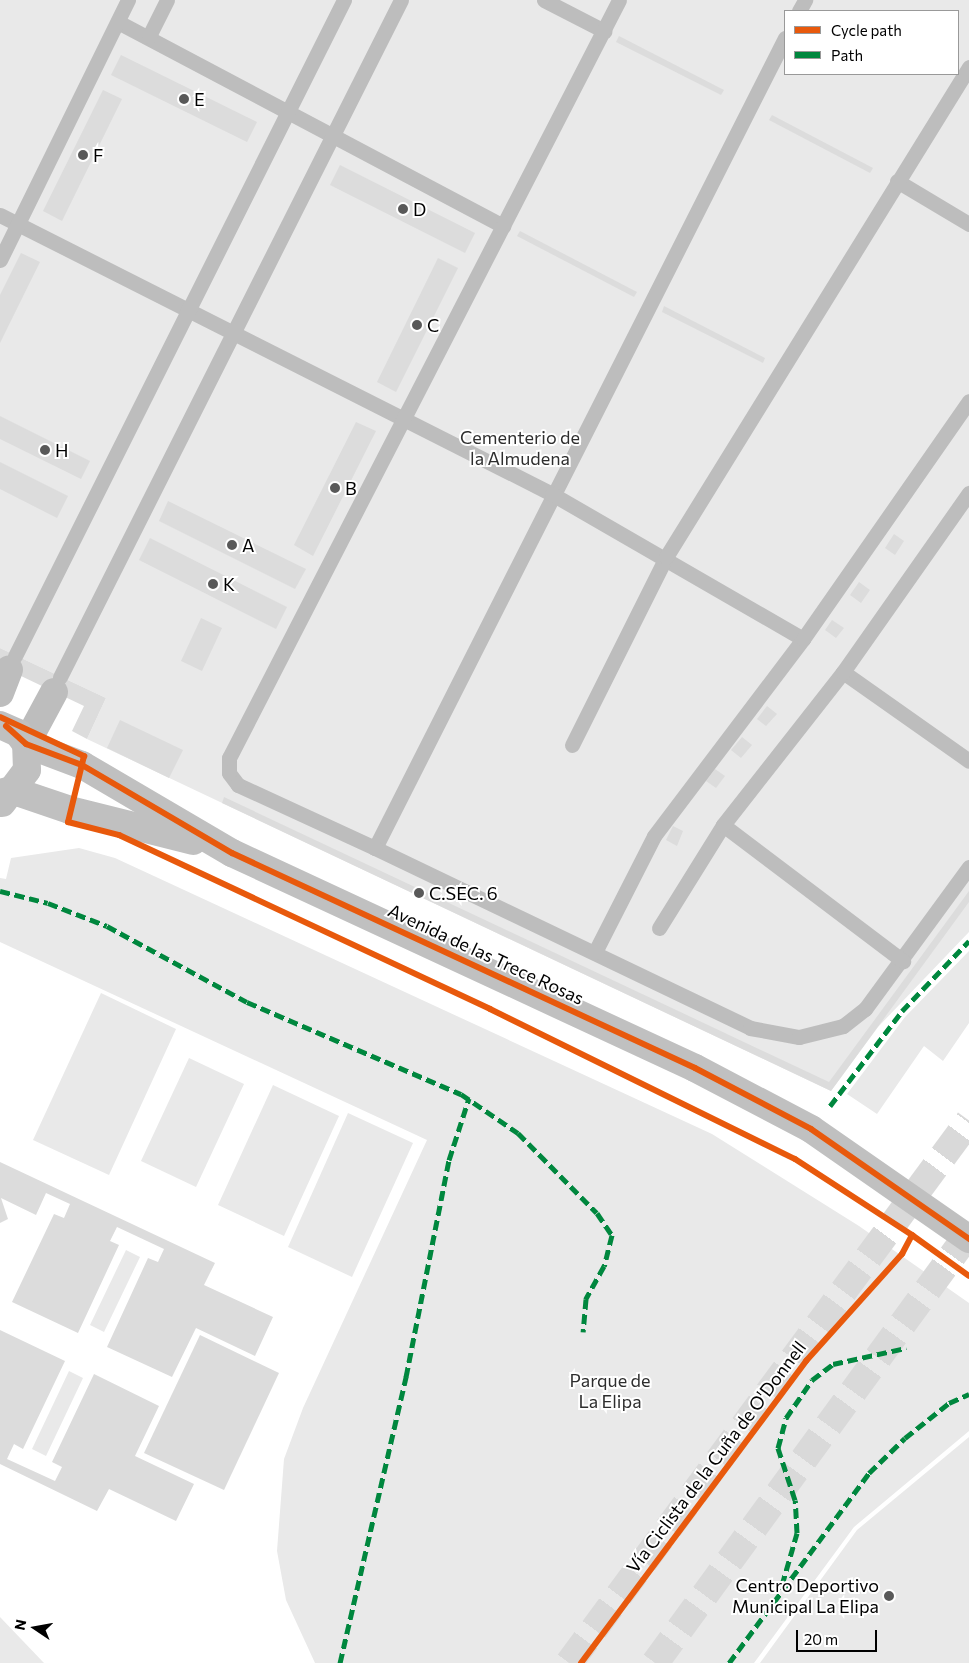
<!DOCTYPE html>
<html>
<head>
<meta charset="utf-8">
<style>
	body { margin:0 }
	#map { position:relative; width:969px; height:1663px; overflow:hidden; background:#fff; font-family:Commissioner,sans-serif }
	div>[style] { position:absolute }
	[style*='--x'] { left:calc(var(--x)*1px); top:calc(var(--y)*1px); width:calc(var(--w)*1px); rotate:calc(var(--a)*1deg) }
	.green>* { inset:0; background:#e9e9e9 }
	.building>* { inset:0; background:#dcdcdc }
	.highway-tunnel>* { height:28px; margin-top:-14px; transform-origin:0; background:repeating-linear-gradient(90deg,#d9d9d9 0 28px,transparent 0 42px) }
	.lane>* { height:15px; margin:-7.5px; padding:0 7.5px; transform-origin:7.5px; border-radius:7.5px; background:#bdbdbd }
	.street>* { height:28px; margin:-14px; padding:0 14px; transform-origin:14px; border-radius:14px; background:#bdbdbd }
	.secondary>* { height:28px; margin:-14px; padding:0 14px; transform-origin:14px; border-radius:14px; background:#c0c0c0 }
	.quiet>* { height:5px; margin-top:-2.5px; transform-origin:0; background:repeating-linear-gradient(90deg,#00873e 0 10px,transparent 0 15px) }
	.cycleway>* { height:6px; margin:-3px; padding:0 3px; transform-origin:3px; border-radius:3px; background:#e8590c }
	.dots>* { width:14px; height:14px; translate:-50% -50%; box-sizing:border-box; border:2px solid #fff; border-radius:50% }
	span { translate:-50% -50%; white-space:nowrap; text-align:center; line-height:1.15; -webkit-text-stroke:4px #fff; paint-order:stroke }
	.poi-label { font-size:18px; color:#000 }
	.left { translate:0 -50%; text-align:left }
	.right { translate:-100% -50%; text-align:right }
	.park-label { font-size:18px; color:#2e2e2e }
	.street-label { font-size:18px; color:#000 }
	.legend { position:absolute; left:784px; top:10px; width:175px; height:65px; box-sizing:border-box; background:#fff; border:1px solid #999; margin:0; padding:6px 9px; list-style:none; font-size:15px; color:#000 }
	.legend li { display:flex; align-items:center; gap:10px; height:25px }
	.legend b { width:25px; border:1px solid #999 }
	.north { position:absolute; left:10px; top:1603px; width:50px; height:50px; -webkit-text-stroke:4px #fff; paint-order:stroke; rotate:282deg; font-size:14px; font-weight:700; line-height:20px; text-align:center; color:#000 }
	.north::after { content:''; display:block; margin:auto; width:18px; height:22px; background:#000; clip-path:polygon(50% 0,100% 100%,50% 72%,0 100%) }
	.scale { position:absolute; left:796px; top:1630px; width:81px; height:22px; box-sizing:border-box; border:2px solid #000; border-top:0; padding-left:6px; font-size:15px; line-height:18px; white-space:nowrap; color:#000; -webkit-text-stroke:4px #fff; paint-order:stroke }
</style>
</head>
<body>
<div id="map">
	<div class="green">
		<div style="clip-path:polygon(evenodd,0 0,969px 0,969px 932px,878px 1027px,831px 1091px,87px 739px,106px 698px,0 648px,0 0,785px 11px,958px 11px,958px 74px,785px 74px,785px 11px)"></div>
		<div style="clip-path:polygon(79px 848px,115px 858px,712px 1134px,859px 1226px,969px 1303px,969px 1431px,854px 1527px,754px 1663px,315px 1663px,286px 1600px,277px 1551px,284px 1459px,303px 1408px,427px 1140px,0 942px,0 878px,6px 879px,11px 858px)"></div>
		<div style="clip-path:polygon(969px 951px,969px 1023px,943px 1061px,924px 1046px,877px 1114px,847px 1094px,905px 1017px)"></div>
		<div style="clip-path:polygon(101px 993px,176px 1029px,109px 1175px,33px 1140px)"></div>
		<div style="clip-path:polygon(189px 1058px,244px 1084px,196px 1187px,141px 1161px)"></div>
		<div style="clip-path:polygon(273px 1085px,339px 1116px,284px 1236px,218px 1205px)"></div>
		<div style="clip-path:polygon(348px 1113px,413px 1143px,352px 1277px,288px 1247px)"></div>
		<div style="clip-path:polygon(126px 1250px,140px 1257px,104px 1332px,90px 1325px)"></div>
		<div style="clip-path:polygon(69px 1371px,83px 1378px,46px 1456px,32px 1449px)"></div>
		<div style="clip-path:polygon(969px 1437px,969px 1663px,760px 1663px,857px 1530px)"></div>
		<div style="clip-path:polygon(0 1617px,44px 1663px,0 1663px)"></div>
	</div>
	<div class="building">
		<div style="clip-path:polygon(619px 36px,724px 90px,721px 95px,616px 42px)"></div>
		<div style="clip-path:polygon(121px 55px,257px 122px,247px 142px,111px 75px)"></div>
		<div style="clip-path:polygon(103px 90px,122px 99px,62px 221px,43px 211px)"></div>
		<div style="clip-path:polygon(772px 115px,873px 168px,870px 173px,769px 120px)"></div>
		<div style="clip-path:polygon(340px 165px,475px 233px,465px 253px,330px 185px)"></div>
		<div style="clip-path:polygon(520px 231px,637px 292px,634px 297px,517px 236px)"></div>
		<div style="clip-path:polygon(21px 253px,40px 262px,0 343px,0 295px)"></div>
		<div style="clip-path:polygon(438px 258px,458px 268px,396px 392px,377px 382px)"></div>
		<div style="clip-path:polygon(664px 306px,765px 358px,763px 363px,662px 312px)"></div>
		<div style="clip-path:polygon(0 416px,90px 461px,81px 479px,0 439px)"></div>
		<div style="clip-path:polygon(356px 422px,376px 431px,313px 556px,294px 545px)"></div>
		<div style="clip-path:polygon(0 462px,68px 496px,57px 518px,0 489px)"></div>
		<div style="clip-path:polygon(168px 501px,306px 569px,295px 589px,159px 521px)"></div>
		<div style="clip-path:polygon(894px 534px,904px 541px,895px 555px,885px 548px)"></div>
		<div style="clip-path:polygon(150px 538px,287px 607px,276px 629px,139px 560px)"></div>
		<div style="clip-path:polygon(859px 582px,870px 590px,861px 603px,850px 595px)"></div>
		<div style="clip-path:polygon(201px 618px,222px 628px,202px 671px,181px 661px)"></div>
		<div style="clip-path:polygon(832px 620px,844px 628px,836px 638px,825px 630px)"></div>
		<div style="clip-path:polygon(0 648px,106px 698px,87px 739px,72px 731px,84px 706px,0 666px)"></div>
		<div style="clip-path:polygon(767px 706px,777px 714px,766px 726px,757px 719px)"></div>
		<div style="clip-path:polygon(120px 720px,183px 750px,169px 778px,107px 748px)"></div>
		<div style="clip-path:polygon(742px 737px,752px 745px,741px 758px,731px 750px)"></div>
		<div style="clip-path:polygon(715px 769px,725px 776px,716px 788px,706px 781px)"></div>
		<div style="clip-path:polygon(224px 797px,829px 1082px,969px 891px,969px 902px,831px 1091px,222px 803px)"></div>
		<div style="clip-path:polygon(673px 826px,683px 831px,677px 846px,666px 840px)"></div>
		<div style="clip-path:polygon(0 1162px,215px 1263px,204px 1285px,273px 1317px,255px 1356px,196px 1328px,172px 1377px,107px 1347px,148px 1258px,158px 1262px,164px 1249px,117px 1227px,110px 1241px,119px 1245px,78px 1333px,12px 1302px,54px 1214px,64px 1218px,70px 1204px,46px 1193px,36px 1215px,1px 1198px,8px 1219px,0 1223px)"></div>
		<div style="clip-path:polygon(0 1330px,65px 1361px,23px 1449px,14px 1444px,7px 1459px,55px 1481px,62px 1467px,52px 1462px,94px 1374px,159px 1406px,135px 1456px,194px 1484px,176px 1521px,109px 1489px,97px 1511px,0 1464px)"></div>
		<div style="clip-path:polygon(200px 1335px,279px 1373px,224px 1490px,144px 1453px)"></div>
	</div>
	<div class="highway-tunnel">
		<div style="--x:569;--y:1663;--w:674;--a:-53.57"></div>
		<div style="--x:655;--y:1663;--w:532;--a:-53.86"></div>
	</div>
	<div class="lane">
		<div style="--x:544;--y:0;--w:68;--a:27.3"></div>
		<div style="--x:799;--y:11;--w:13;--a:-61"></div>
		<div style="--x:118;--y:22;--w:436;--a:27.9"></div>
		<div style="--x:149;--y:36;--w:40;--a:-63.4"></div>
		<div style="--x:785;--y:38;--w:908;--a:116.85"></div>
		<div style="--x:375;--y:848;--w:416;--a:25.6"></div>
		<div style="--x:750;--y:1028;--w:50;--a:10.4"></div>
		<div style="--x:799;--y:1037;--w:45;--a:-14"></div>
		<div style="--x:843;--y:1026;--w:28;--a:-38"></div>
		<div style="--x:865;--y:1009;--w:176;--a:-53.8"></div>
		<div style="--x:897;--y:181;--w:84;--a:30.8"></div>
		<div style="--x:0;--y:215;--w:619;--a:26.81"></div>
		<div style="--x:552;--y:494;--w:290;--a:30"></div>
		<div style="--x:0;--y:260;--w:290;--a:-63.8"></div>
		<div style="--x:15;--y:656;--w:734;--a:-63.37"></div>
		<div style="--x:843;--y:672;--w:154;--a:35.2"></div>
		<div style="--x:60;--y:677;--w:758;--a:-63.27"></div>
		<div style="--x:572;--y:745;--w:210;--a:-63.4"></div>
		<div style="--x:666;--y:557;--w:576;--a:-58.27"></div>
		<div style="--x:723;--y:825;--w:226;--a:37.1"></div>
		<div style="--x:375;--y:848;--w:151;--a:-155.3"></div>
		<div style="--x:238;--y:785;--w:15;--a:-127"></div>
		<div style="--x:229;--y:773;--w:15;--a:-90"></div>
		<div style="--x:229;--y:758;--w:852;--a:-62.77"></div>
		<div style="--x:659;--y:928;--w:121;--a:-58.1"></div>
		<div style="--x:723;--y:825;--w:194;--a:-51.9"></div>
		<div style="--x:843;--y:672;--w:219;--a:-54.9"></div>
		<div style="--x:595;--y:952;--w:130;--a:-63"></div>
		<div style="--x:654;--y:836;--w:247;--a:-52.9"></div>
		<div style="--x:803;--y:639;--w:290;--a:-55.1"></div>
	</div>
	<div class="street">
		<div style="--x:0;--y:693;--w:25;--a:-69"></div>
		<div style="--x:26;--y:744;--w:59;--a:-61.7"></div>
	</div>
	<div class="secondary">
		<div style="--x:0;--y:725;--w:20;--a:24"></div>
		<div style="--x:18;--y:733;--w:14;--a:54"></div>
		<div style="--x:26;--y:744;--w:60;--a:20.6"></div>
		<div style="--x:82;--y:765;--w:174;--a:30.4"></div>
		<div style="--x:232;--y:853;--w:510;--a:24.91"></div>
		<div style="--x:695;--y:1068;--w:131;--a:27.7"></div>
		<div style="--x:811;--y:1129;--w:193;--a:34.8"></div>
		<div style="--x:0;--y:793;--w:11;--a:-15"></div>
		<div style="--x:11;--y:790;--w:62;--a:18.7"></div>
		<div style="--x:70;--y:810;--w:127;--a:14.1"></div>
		<div style="--x:2;--y:803;--w:41;--a:-52.9"></div>
		<div style="--x:27;--y:770;--w:26;--a:-92"></div>
	</div>
	<div class="quiet">
		<div style="--x:0;--y:891;--w:49;--a:14"></div>
		<div style="--x:48;--y:903;--w:63;--a:21.3"></div>
		<div style="--x:107;--y:926;--w:159;--a:28.5"></div>
		<div style="--x:247;--y:1002;--w:233;--a:23.3"></div>
		<div style="--x:461;--y:1094;--w:69;--a:34.4"></div>
		<div style="--x:518;--y:1133;--w:112;--a:45.4"></div>
		<div style="--x:597;--y:1213;--w:27;--a:56"></div>
		<div style="--x:612;--y:1235;--w:32;--a:104"></div>
		<div style="--x:604;--y:1266;--w:38;--a:119"></div>
		<div style="--x:586;--y:1299;--w:33;--a:95"></div>
		<div style="--x:830;--y:1106;--w:119;--a:-52.8"></div>
		<div style="--x:902;--y:1011;--w:97;--a:-46.3"></div>
		<div style="--x:782;--y:1585;--w:54;--a:-73.9"></div>
		<div style="--x:797;--y:1533;--w:33;--a:-93"></div>
		<div style="--x:795;--y:1500;--w:55;--a:-108.1"></div>
		<div style="--x:778;--y:1448;--w:31;--a:-75"></div>
		<div style="--x:786;--y:1418;--w:46;--a:-55.6"></div>
		<div style="--x:812;--y:1380;--w:26;--a:-37"></div>
		<div style="--x:833;--y:1364;--w:75;--a:-12.4"></div>
		<div style="--x:340;--y:1663;--w:294;--a:-77"></div>
		<div style="--x:406;--y:1377;--w:221;--a:-78.8"></div>
		<div style="--x:449;--y:1160;--w:65;--a:-72.1"></div>
		<div style="--x:729;--y:1663;--w:236;--a:-53.6"></div>
		<div style="--x:869;--y:1473;--w:50;--a:-44.2"></div>
		<div style="--x:905;--y:1438;--w:56;--a:-38.5"></div>
		<div style="--x:949;--y:1403;--w:22;--a:-24"></div>
	</div>
	<div class="cycleway">
		<div style="--x:0;--y:717;--w:93;--a:24.9"></div>
		<div style="--x:84;--y:756;--w:68;--a:103.6"></div>
		<div style="--x:68;--y:822;--w:53;--a:14.3"></div>
		<div style="--x:119;--y:835;--w:410;--a:25.1"></div>
		<div style="--x:490;--y:1009;--w:340;--a:26.2"></div>
		<div style="--x:795;--y:1159;--w:140;--a:33"></div>
		<div style="--x:6;--y:726;--w:27;--a:42"></div>
		<div style="--x:26;--y:744;--w:60;--a:20.6"></div>
		<div style="--x:82;--y:765;--w:174;--a:30.4"></div>
		<div style="--x:232;--y:853;--w:510;--a:24.91"></div>
		<div style="--x:695;--y:1068;--w:131;--a:27.7"></div>
		<div style="--x:811;--y:1129;--w:193;--a:34.8"></div>
		<div style="--x:581;--y:1663;--w:377;--a:-53.3"></div>
		<div style="--x:806;--y:1361;--w:144;--a:-48.1"></div>
		<div style="--x:902;--y:1254;--w:21;--a:-62"></div>
		<div style="--x:912;--y:1235;--w:70;--a:35.7"></div>
	</div>
	<div class="dots">
		<div style="left:184px;top:99px;background:#595959"></div>
		<div style="left:83px;top:155px;background:#595959"></div>
		<div style="left:403px;top:209px;background:#595959"></div>
		<div style="left:417px;top:325px;background:#595959"></div>
		<div style="left:45px;top:450px;background:#595959"></div>
		<div style="left:335px;top:488px;background:#595959"></div>
		<div style="left:232px;top:545px;background:#595959"></div>
		<div style="left:213px;top:584px;background:#595959"></div>
		<div style="left:419px;top:893px;background:#595959"></div>
		<div style="left:889px;top:1596px;background:#595959"></div>
	</div>
	<div class="poi-label">
		<span class="left" style="left:194px;top:99px">E</span>
		<span class="left" style="left:93px;top:155px">F</span>
		<span class="left" style="left:413px;top:209px">D</span>
		<span class="left" style="left:427px;top:325px">C</span>
		<span class="left" style="left:55px;top:450px">H</span>
		<span class="left" style="left:345px;top:488px">B</span>
		<span class="left" style="left:242px;top:545px">A</span>
		<span class="left" style="left:223px;top:584px">K</span>
		<span class="left" style="left:429px;top:893px">C.SEC. 6</span>
		<span class="right" style="left:879px;top:1596px">Centro Deportivo<br>Municipal La Elipa</span>
	</div>
	<div class="park-label">
		<span style="left:520px;top:448px">Cementerio de<br>la Almudena</span>
		<span style="left:610px;top:1391px">Parque de<br>La Elipa</span>
	</div>
	<div class="street-label">
		<span style="left:486px;top:954px;rotate:25deg">Avenida de las Trece Rosas</span>
		<span style="left:716px;top:1457px;rotate:-53deg">Vía Ciclista de la Cuña de O'Donnell</span>
	</div>
	<ul class="legend">
	<li><b style="height:6px;background:#e8590c"></b>Cycle path</li>
	<li><b style="height:6px;background:#00873e"></b>Path</li>
	</ul>
	<div class="north">N</div>
	<div class="scale">20 m</div>
</div>
</body>
</html>
